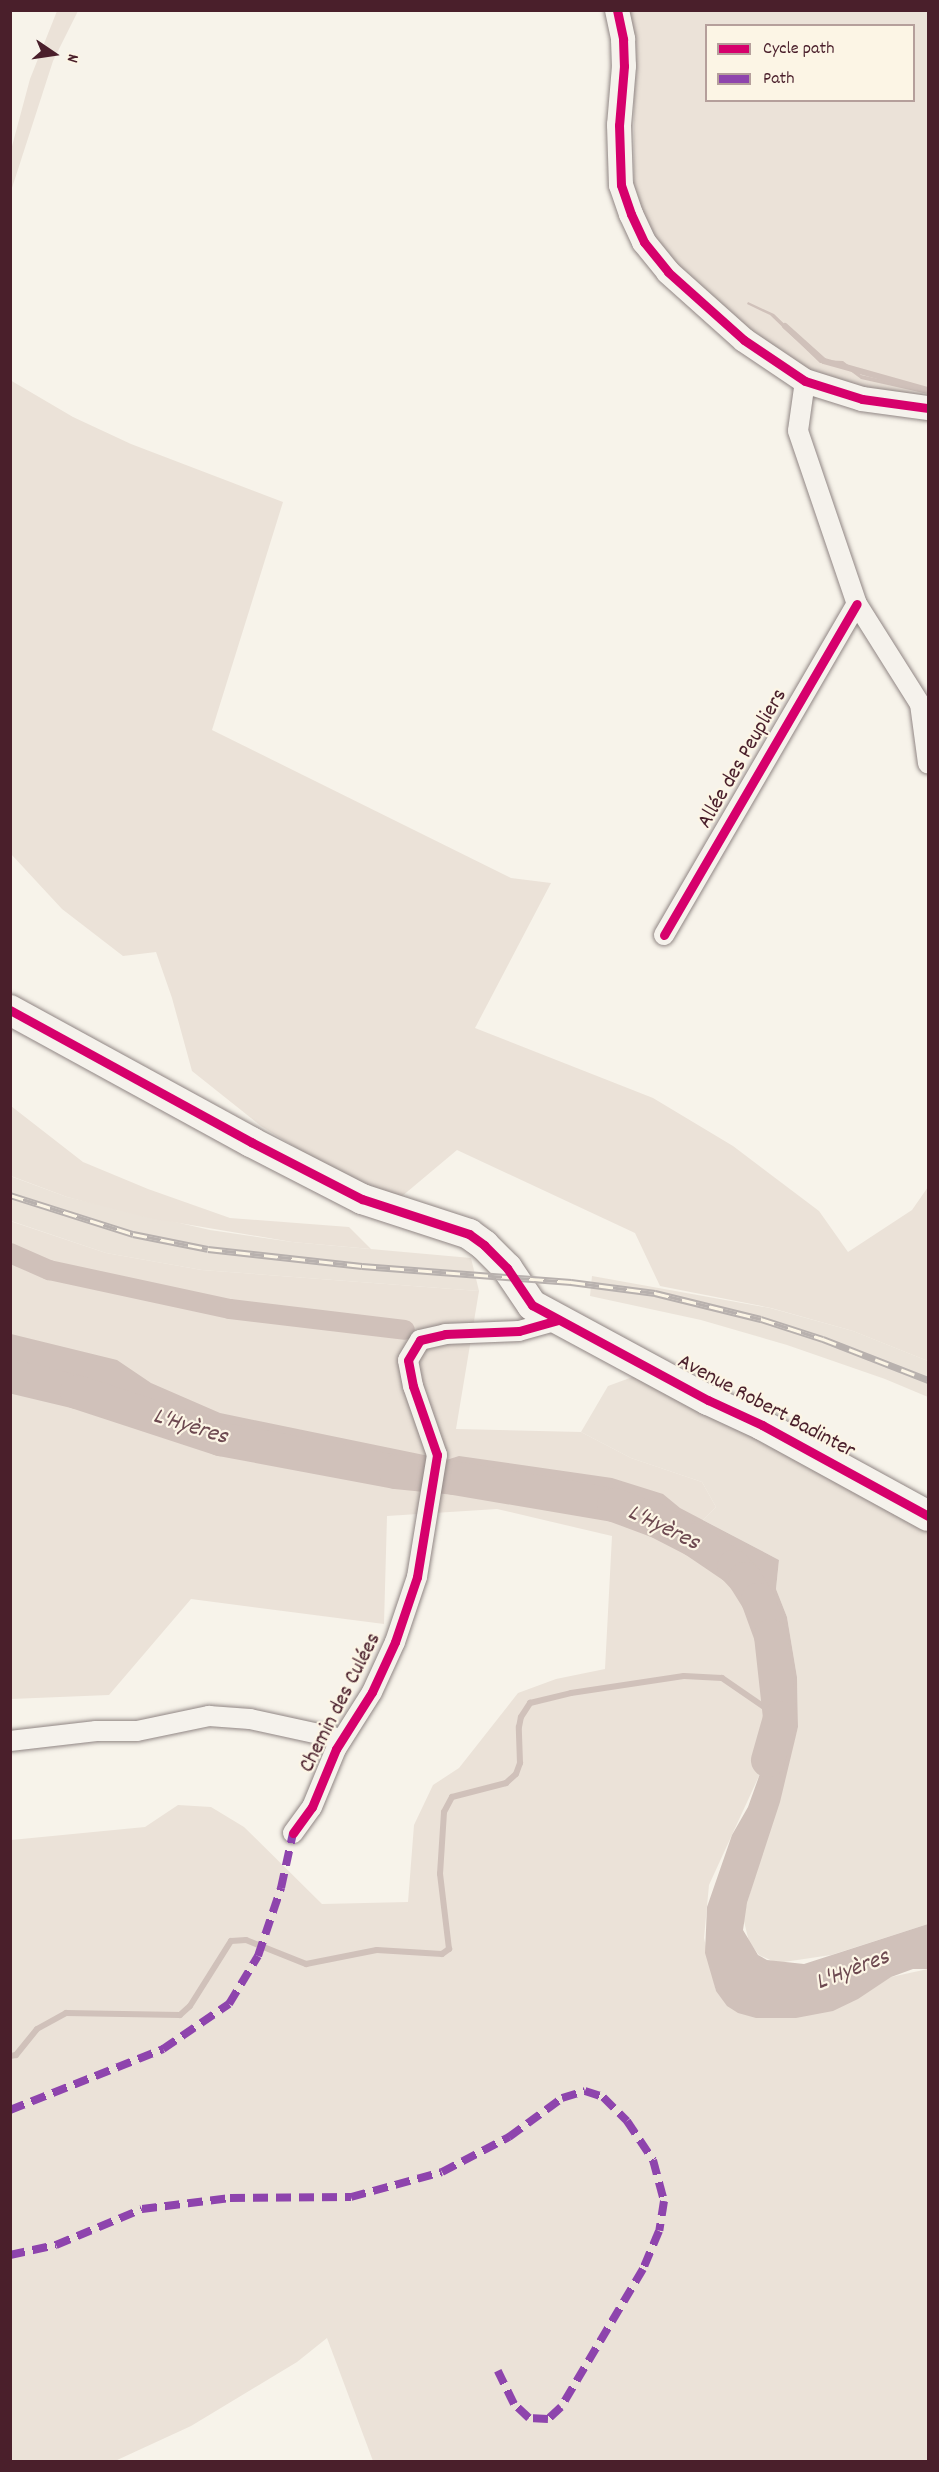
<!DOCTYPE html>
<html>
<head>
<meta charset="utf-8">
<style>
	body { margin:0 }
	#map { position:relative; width:939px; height:2472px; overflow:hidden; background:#f7f3ea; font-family:Dekko,sans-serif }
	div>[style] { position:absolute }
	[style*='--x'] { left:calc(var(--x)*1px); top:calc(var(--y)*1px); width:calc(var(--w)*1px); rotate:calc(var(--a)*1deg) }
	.built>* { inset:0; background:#ebe3d9 }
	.green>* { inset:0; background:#ebe2d8 }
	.water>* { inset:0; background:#d0c1ba }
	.stream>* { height:6px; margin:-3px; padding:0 3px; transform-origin:3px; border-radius:3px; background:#d0c1ba }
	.canal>* { height:20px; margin:-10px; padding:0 10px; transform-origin:10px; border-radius:10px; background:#d0c1ba }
	.river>* { height:34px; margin:-17px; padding:0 17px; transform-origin:17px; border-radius:17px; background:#d0c1ba }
	.roads { filter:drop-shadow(0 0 2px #908684) drop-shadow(0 0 2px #908684) }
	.minor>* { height:20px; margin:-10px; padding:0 10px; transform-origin:10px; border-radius:10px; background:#f5f2ec }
	.tertiary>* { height:24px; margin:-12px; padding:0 12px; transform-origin:12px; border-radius:12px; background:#f5f2ec }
	.primary>* { height:30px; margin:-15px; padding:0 15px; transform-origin:15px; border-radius:15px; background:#f5f2ec }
	.rail>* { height:7px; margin-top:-3.5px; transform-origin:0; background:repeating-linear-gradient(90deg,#fcf5e5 0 14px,#b8b1ae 0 28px); box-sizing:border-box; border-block:2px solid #b8b1ae }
	.quiet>* { height:8px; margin-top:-4px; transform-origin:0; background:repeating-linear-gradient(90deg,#8e44ad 0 15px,transparent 0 23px) }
	.cycleway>* { height:9px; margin:-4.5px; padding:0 4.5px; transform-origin:4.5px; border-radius:4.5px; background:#d6006c }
	span { translate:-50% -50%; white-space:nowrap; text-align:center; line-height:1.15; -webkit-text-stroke:4.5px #fcf5e5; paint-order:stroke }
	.street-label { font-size:22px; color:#4a1f2b }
	.water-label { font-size:24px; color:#6d4950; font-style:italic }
	.frame { position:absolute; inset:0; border:12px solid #4a1f2b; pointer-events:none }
	.legend { position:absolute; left:705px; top:24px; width:210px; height:78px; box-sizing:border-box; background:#fcf5e5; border:2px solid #b59f9b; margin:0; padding:8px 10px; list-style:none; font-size:18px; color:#4a1f2b }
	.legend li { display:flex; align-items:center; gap:12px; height:30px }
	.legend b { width:30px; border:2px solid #b59f9b }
	.north { position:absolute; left:24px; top:24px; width:60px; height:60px; -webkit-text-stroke:4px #fcf5e5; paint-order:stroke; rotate:103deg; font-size:16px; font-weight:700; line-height:24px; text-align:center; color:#4a1f2b }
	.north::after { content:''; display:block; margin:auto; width:21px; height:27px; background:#4a1f2b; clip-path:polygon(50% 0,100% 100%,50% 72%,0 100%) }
</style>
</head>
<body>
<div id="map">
	<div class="built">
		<div style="clip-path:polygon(10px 1176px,67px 1197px,210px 1230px,292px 1242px,471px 1258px,479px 1291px,202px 1270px,106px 1253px,11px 1221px)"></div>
		<div style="clip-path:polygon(592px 1276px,770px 1308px,853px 1331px,928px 1361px,928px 1397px,885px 1379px,787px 1345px,701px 1320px,590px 1296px)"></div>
		<div style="clip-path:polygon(649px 1371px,928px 1527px,928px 1924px,831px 1955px,777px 1963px,759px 1955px,749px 1942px,743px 1917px,798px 1727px,797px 1677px,787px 1617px,776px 1589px,779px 1560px,703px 1520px,716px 1507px,702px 1482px,631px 1458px,581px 1432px,608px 1386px)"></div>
	</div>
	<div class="green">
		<div style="clip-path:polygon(57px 11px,78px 11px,53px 61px,11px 191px,11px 150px,30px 79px)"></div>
		<div style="clip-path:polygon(evenodd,625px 11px,928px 11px,928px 406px,794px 369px,665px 261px,634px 210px,634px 36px,625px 11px,706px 26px,914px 26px,914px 100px,706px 100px,706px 26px)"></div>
		<div style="clip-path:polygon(10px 380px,73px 417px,131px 444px,283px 502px,212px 730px,511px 878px,551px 883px,475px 1028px,653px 1098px,733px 1146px,819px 1211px,848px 1252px,912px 1210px,928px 1187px,928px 1361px,853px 1331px,771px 1308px,660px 1286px,635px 1233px,457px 1150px,401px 1197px,350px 1181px,261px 1126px,192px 1071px,172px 998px,156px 952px,123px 956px,62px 909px,11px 854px)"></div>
		<div style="clip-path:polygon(11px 1106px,83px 1162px,148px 1189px,230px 1218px,349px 1227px,371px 1249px,292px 1242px,149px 1218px,67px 1197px,11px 1176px)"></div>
		<div style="clip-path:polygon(10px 1221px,106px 1253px,202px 1270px,479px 1291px,456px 1429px,581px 1432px,631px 1458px,702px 1482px,716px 1507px,703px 1520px,683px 1534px,745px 1579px,771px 1636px,778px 1696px,759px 1776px,709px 1885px,704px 1938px,716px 1991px,891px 1977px,928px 1969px,928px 2461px,373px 2461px,327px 2338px,297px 2362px,191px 2426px,115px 2461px,11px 2461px,11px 1840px,145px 1827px,178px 1805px,211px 1807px,244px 1827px,322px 1904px,408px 1902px,414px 1825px,433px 1785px,459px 1768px,518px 1693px,556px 1679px,605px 1669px,612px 1536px,497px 1509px,387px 1516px,384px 1624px,191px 1599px,109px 1695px,11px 1699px)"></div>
	</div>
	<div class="water">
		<div style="clip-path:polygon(748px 302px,774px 314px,822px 360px,843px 361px,861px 375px,928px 390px,928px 394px,861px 379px,841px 364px,820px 363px,770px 315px,747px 304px)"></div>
		<div style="clip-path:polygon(11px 1334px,117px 1360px,151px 1383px,220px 1413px,429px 1456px,440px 1462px,459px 1456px,612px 1478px,663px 1494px,680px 1508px,779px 1560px,776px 1589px,787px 1617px,797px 1677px,798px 1727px,780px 1802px,747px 1903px,743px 1930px,758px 1955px,767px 1960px,804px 1964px,928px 1924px,928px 1969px,913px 1969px,891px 1977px,858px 1999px,833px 2011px,796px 2018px,756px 2018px,738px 2013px,727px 2006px,716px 1991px,705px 1953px,707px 1907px,732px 1835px,748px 1807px,780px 1718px,771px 1636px,758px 1600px,734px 1567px,694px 1540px,657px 1521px,614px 1505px,454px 1478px,396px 1472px,220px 1439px,77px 1392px,11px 1377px)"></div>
	</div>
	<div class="stream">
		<div style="--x:785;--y:326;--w:52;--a:41.9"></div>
		<div style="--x:824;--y:361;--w:108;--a:15.6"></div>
		<div style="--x:10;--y:2056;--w:6;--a:-9"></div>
		<div style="--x:16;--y:2055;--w:33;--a:-51"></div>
		<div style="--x:37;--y:2029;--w:33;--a:-29"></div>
		<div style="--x:66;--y:2013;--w:114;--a:1"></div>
		<div style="--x:180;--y:2015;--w:13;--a:-42"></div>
		<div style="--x:190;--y:2006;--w:77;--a:-57.8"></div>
		<div style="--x:231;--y:1941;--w:15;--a:-4"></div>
		<div style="--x:246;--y:1940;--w:65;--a:21.8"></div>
		<div style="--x:306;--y:1964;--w:72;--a:-11.2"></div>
		<div style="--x:377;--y:1950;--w:65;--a:3.5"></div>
		<div style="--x:442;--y:1954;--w:9;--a:-36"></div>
		<div style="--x:449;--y:1949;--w:76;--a:-96.8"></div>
		<div style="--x:440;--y:1874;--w:62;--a:-86.3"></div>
		<div style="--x:444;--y:1812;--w:17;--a:-62"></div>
		<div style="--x:452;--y:1797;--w:56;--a:-14.5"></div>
		<div style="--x:506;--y:1783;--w:13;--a:-42"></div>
		<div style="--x:516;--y:1774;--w:12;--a:-70"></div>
		<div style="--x:520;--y:1763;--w:36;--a:-92"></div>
		<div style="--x:519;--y:1727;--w:10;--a:-79"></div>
		<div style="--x:521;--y:1717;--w:17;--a:-57"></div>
		<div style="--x:530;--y:1703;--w:42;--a:-13.7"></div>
		<div style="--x:571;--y:1693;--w:114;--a:-8.6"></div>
		<div style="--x:684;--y:1676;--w:38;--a:3"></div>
		<div style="--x:722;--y:1678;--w:70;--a:34.6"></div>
	</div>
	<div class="canal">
		<div style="--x:10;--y:1253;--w:43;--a:23.6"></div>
		<div style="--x:49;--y:1270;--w:185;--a:12.2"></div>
		<div style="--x:230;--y:1309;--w:176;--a:6.8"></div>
	</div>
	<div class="river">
		<div style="--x:10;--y:1376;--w:69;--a:13.4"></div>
		<div style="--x:77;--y:1392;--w:151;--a:18.2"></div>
		<div style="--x:220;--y:1439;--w:179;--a:10.6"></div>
		<div style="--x:396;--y:1472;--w:58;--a:5.9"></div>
		<div style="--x:454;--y:1478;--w:162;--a:9.6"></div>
		<div style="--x:614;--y:1505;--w:46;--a:20.4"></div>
		<div style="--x:657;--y:1521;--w:42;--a:27.2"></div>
		<div style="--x:694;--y:1540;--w:48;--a:34"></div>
		<div style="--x:734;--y:1567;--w:16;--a:47"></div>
		<div style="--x:745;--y:1579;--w:25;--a:58"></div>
		<div style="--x:758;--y:1600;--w:38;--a:70"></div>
		<div style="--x:771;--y:1636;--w:82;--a:83.7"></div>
		<div style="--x:780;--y:1718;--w:44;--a:105.9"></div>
	</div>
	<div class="roads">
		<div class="minor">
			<div style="--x:805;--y:381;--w:50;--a:98"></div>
			<div style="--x:798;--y:431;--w:183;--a:71.2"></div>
			<div style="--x:857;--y:604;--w:118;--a:57.8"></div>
			<div style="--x:920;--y:704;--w:60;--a:82.3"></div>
			<div style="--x:664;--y:935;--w:383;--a:-59.8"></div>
			<div style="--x:10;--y:1741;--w:87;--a:-6.6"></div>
			<div style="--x:96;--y:1731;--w:41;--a:0"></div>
			<div style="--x:137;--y:1731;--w:74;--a:-11.8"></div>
			<div style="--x:209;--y:1716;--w:41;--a:4.2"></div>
			<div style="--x:250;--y:1719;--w:94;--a:12.3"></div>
			<div style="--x:293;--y:1833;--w:32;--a:-54"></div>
			<div style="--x:312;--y:1807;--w:63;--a:-67.5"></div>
			<div style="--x:336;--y:1749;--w:67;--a:-57.7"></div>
			<div style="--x:372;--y:1692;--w:55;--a:-65.3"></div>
			<div style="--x:395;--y:1642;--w:69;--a:-71.3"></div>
			<div style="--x:417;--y:1577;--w:124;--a:-80.7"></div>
			<div style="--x:437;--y:1455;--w:73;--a:-109.2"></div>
			<div style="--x:413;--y:1386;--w:26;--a:-101"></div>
			<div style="--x:408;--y:1360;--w:23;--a:-59"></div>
			<div style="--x:420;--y:1340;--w:26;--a:-13"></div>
			<div style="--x:445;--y:1334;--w:74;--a:-2.3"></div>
			<div style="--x:519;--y:1331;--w:41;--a:-15.8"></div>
		</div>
		<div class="tertiary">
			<div style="--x:617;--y:10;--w:30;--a:78"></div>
			<div style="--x:623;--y:39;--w:27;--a:88"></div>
			<div style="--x:624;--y:66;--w:59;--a:94.8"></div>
			<div style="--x:619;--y:125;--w:60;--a:88.1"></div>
			<div style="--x:621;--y:185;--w:31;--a:71"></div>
			<div style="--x:631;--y:214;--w:31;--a:65"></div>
			<div style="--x:644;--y:242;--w:38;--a:51"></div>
			<div style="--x:668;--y:272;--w:102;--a:41.8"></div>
			<div style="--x:744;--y:340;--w:73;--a:33.9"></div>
			<div style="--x:805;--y:381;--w:60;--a:17.5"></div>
			<div style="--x:862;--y:399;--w:67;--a:7.8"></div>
		</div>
		<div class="primary">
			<div style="--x:10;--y:1010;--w:275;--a:28.7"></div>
			<div style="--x:251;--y:1142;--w:125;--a:27.2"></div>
			<div style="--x:362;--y:1199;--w:113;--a:18.1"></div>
			<div style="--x:469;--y:1234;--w:19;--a:36"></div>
			<div style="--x:484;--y:1245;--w:33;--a:45"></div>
			<div style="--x:507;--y:1268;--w:45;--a:56"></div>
			<div style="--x:532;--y:1305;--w:200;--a:28.4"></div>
			<div style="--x:708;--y:1400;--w:60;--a:24.8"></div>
			<div style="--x:762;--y:1425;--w:189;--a:28.7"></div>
		</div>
	</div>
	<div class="rail">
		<div style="--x:10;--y:1195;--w:129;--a:17.6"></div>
		<div style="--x:133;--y:1234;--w:76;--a:11.3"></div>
		<div style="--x:208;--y:1249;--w:155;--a:6.3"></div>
		<div style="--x:362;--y:1266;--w:210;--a:4.4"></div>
		<div style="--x:571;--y:1282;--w:85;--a:7.5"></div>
		<div style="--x:655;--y:1293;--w:109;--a:13.8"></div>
		<div style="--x:761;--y:1319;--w:65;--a:17.9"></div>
		<div style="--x:823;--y:1339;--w:113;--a:21.3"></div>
	</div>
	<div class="quiet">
		<div style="--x:10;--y:2110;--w:165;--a:-21.7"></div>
		<div style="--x:163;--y:2049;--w:80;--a:-34.3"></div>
		<div style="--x:229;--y:2004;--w:56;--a:-58.9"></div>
		<div style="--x:258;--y:1956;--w:72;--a:-71.3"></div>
		<div style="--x:281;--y:1888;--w:56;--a:-77.7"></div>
		<div style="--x:10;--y:2255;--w:47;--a:-12.3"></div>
		<div style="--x:56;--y:2245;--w:93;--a:-22.7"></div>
		<div style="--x:142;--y:2209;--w:89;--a:-7.1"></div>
		<div style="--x:230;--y:2198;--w:121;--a:-0.5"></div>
		<div style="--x:351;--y:2197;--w:94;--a:-15.4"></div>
		<div style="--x:442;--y:2172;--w:76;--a:-27.6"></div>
		<div style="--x:509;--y:2137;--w:66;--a:-36.3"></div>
		<div style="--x:562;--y:2098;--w:24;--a:-17"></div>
		<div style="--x:585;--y:2091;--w:19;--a:18"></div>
		<div style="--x:603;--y:2097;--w:34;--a:45"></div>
		<div style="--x:627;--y:2121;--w:47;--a:56.3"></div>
		<div style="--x:653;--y:2160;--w:42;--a:75"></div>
		<div style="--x:664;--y:2201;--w:30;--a:99"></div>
		<div style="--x:659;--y:2231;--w:41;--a:112.8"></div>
		<div style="--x:643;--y:2269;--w:161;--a:120.7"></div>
		<div style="--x:561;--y:2407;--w:18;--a:137"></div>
		<div style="--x:548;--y:2419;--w:19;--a:-177"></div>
		<div style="--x:529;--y:2418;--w:21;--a:-137"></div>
		<div style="--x:514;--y:2404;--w:37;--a:-116"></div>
	</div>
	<div class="cycleway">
		<div style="--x:617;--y:10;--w:30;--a:78"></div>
		<div style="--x:623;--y:39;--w:27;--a:88"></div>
		<div style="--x:624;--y:66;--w:59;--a:94.8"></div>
		<div style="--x:619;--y:125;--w:60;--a:88.1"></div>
		<div style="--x:621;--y:185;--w:31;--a:71"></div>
		<div style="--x:631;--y:214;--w:31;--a:65"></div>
		<div style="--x:644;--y:242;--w:38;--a:51"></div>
		<div style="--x:668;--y:272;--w:102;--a:41.8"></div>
		<div style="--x:744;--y:340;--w:73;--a:33.9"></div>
		<div style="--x:805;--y:381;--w:60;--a:17.5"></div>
		<div style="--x:862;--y:399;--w:67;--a:7.8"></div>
		<div style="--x:664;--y:935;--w:383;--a:-59.8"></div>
		<div style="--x:10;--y:1010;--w:275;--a:28.7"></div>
		<div style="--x:251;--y:1142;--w:125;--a:27.2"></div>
		<div style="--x:362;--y:1199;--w:113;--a:18.1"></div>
		<div style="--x:469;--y:1234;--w:19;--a:36"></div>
		<div style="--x:484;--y:1245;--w:33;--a:45"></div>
		<div style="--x:507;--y:1268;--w:45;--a:56"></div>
		<div style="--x:532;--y:1305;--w:200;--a:28.4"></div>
		<div style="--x:708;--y:1400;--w:60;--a:24.8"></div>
		<div style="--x:762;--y:1425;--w:189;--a:28.7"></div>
		<div style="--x:293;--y:1833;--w:32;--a:-54"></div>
		<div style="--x:312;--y:1807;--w:63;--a:-67.5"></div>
		<div style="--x:336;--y:1749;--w:67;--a:-57.7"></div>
		<div style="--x:372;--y:1692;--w:55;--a:-65.3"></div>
		<div style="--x:395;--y:1642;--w:69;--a:-71.3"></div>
		<div style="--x:417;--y:1577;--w:124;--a:-80.7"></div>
		<div style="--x:437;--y:1455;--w:73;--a:-109.2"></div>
		<div style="--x:413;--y:1386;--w:26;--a:-101"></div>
		<div style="--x:408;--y:1360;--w:23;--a:-59"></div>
		<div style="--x:420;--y:1340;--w:26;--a:-13"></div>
		<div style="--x:445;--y:1334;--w:74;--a:-2.3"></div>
		<div style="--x:519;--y:1331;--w:41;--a:-15.8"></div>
	</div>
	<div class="street-label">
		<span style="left:743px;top:759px;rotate:-60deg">Allée des Peupliers</span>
		<span style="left:766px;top:1407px;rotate:28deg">Avenue Robert Badinter</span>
		<span style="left:341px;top:1703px;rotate:-63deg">Chemin des Culées</span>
	</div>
	<div class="water-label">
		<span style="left:190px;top:1428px;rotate:17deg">L'Hyères</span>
		<span style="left:663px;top:1529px;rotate:26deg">L'Hyères</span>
		<span style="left:853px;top:1971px;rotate:-21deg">L'Hyères</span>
	</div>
	<div class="frame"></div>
	<ul class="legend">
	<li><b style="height:8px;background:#d6006c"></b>Cycle path</li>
	<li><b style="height:8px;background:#8e44ad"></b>Path</li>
	</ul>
	<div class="north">N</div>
</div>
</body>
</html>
